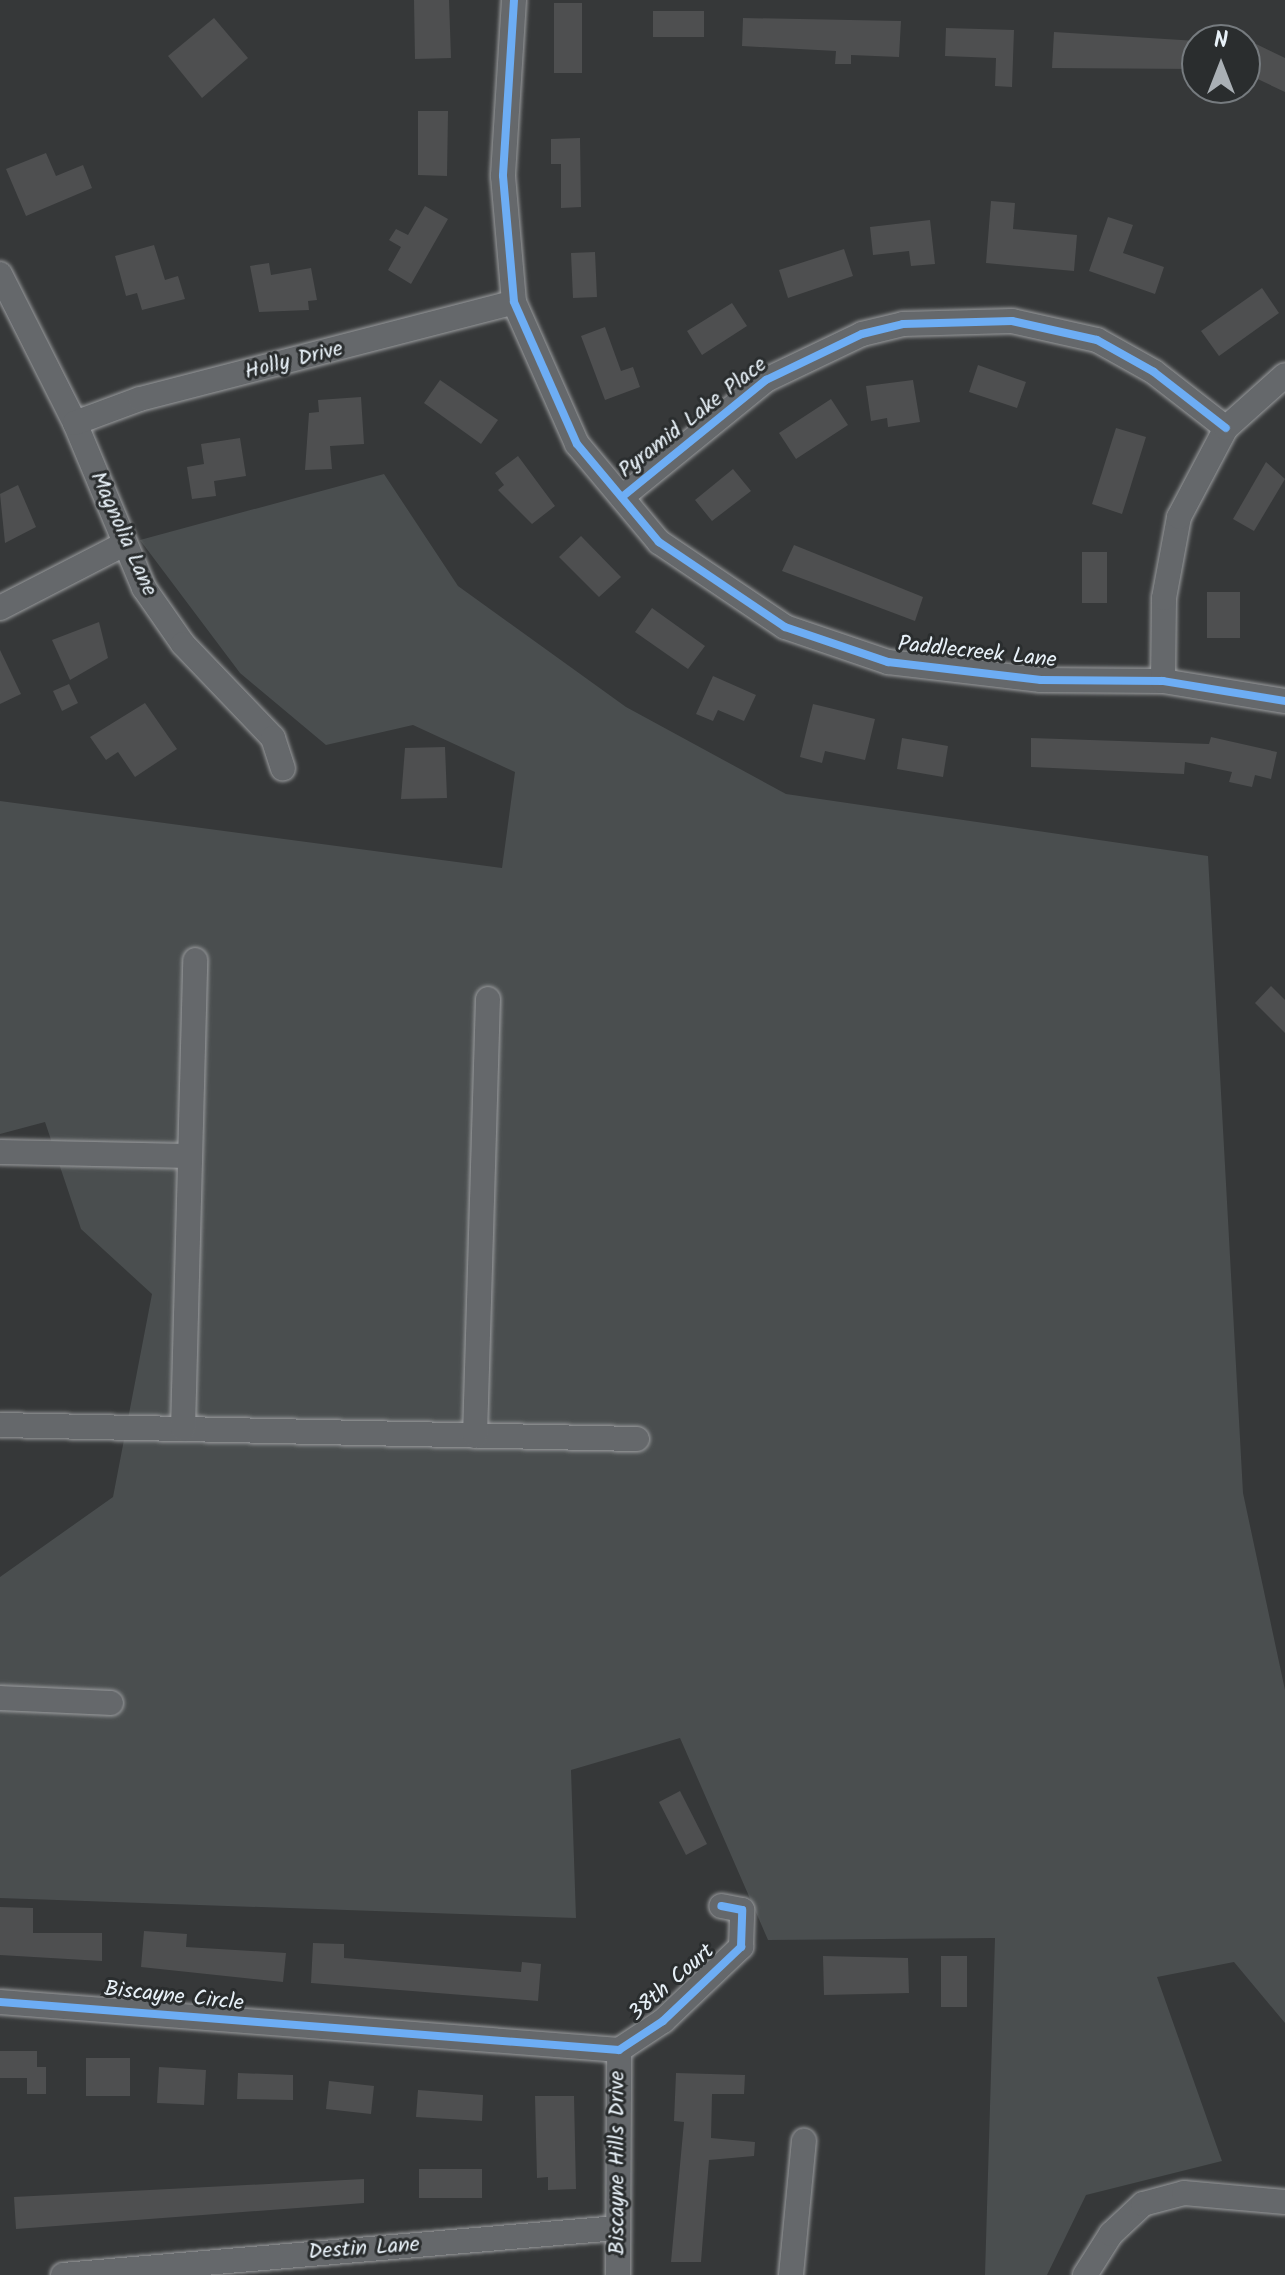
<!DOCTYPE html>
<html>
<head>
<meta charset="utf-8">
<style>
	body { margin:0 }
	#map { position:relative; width:1285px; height:2275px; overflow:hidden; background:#363839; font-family:Kalam,sans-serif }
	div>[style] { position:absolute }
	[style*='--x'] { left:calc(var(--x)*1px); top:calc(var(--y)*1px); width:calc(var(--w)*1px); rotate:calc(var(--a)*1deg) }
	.green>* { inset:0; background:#4a4e4f }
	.building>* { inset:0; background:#4e4f50 }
	.roads { filter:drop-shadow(0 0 2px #9b9d9f) drop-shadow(0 0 2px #9b9d9f) }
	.minor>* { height:24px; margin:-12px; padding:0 12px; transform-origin:12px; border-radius:12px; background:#65686b }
	.cycleway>* { height:8px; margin:-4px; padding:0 4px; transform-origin:4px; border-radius:4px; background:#6dadf4 }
	span { translate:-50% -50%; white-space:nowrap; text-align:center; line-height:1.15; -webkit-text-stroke:6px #2a2d2e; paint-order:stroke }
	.street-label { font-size:22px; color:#e8f1f8 }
	.north { position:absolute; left:1181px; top:24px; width:80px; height:80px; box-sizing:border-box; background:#2a2d2e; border:2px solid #767b7f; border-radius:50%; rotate:0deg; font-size:22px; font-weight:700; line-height:32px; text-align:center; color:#e8f1f8 }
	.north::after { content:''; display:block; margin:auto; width:28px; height:36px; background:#aab0b5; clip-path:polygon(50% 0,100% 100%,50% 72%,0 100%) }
</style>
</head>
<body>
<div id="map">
	<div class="green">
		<div style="clip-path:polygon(384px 474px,458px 586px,626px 707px,786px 794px,1208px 856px,1243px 1493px,1285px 1690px,1285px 2023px,1234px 1962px,1157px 1977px,1222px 2161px,1086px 2195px,1047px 2275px,985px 2275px,995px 1938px,768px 1940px,680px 1738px,571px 1770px,576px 1918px,0 1898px,0 1577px,113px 1497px,152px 1294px,81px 1229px,45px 1122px,0 1134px,0 801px,502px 868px,515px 772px,413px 725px,326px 745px,240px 673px,140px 540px)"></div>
	</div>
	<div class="building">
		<div style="clip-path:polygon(414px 0,449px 0,451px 58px,415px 59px)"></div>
		<div style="clip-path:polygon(554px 3px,582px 3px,582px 73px,554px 73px)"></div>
		<div style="clip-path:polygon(653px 11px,704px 11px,704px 37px,653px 37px)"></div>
		<div style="clip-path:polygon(214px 18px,248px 58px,202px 98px,168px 56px)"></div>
		<div style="clip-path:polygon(743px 18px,901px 21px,899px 57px,851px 55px,851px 64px,835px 64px,836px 51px,742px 46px)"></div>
		<div style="clip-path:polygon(946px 28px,1014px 30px,1012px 87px,995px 86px,996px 58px,945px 56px)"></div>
		<div style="clip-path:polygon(1054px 32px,1197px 41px,1197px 69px,1052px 68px)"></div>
		<div style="clip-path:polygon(1254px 43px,1285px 58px,1285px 92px,1245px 73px)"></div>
		<div style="clip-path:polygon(418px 111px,448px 111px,447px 176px,418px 175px)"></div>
		<div style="clip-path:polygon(580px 138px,581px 207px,561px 208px,561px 164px,551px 164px,551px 139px)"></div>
		<div style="clip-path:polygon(46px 153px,56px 176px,83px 165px,92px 188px,26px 216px,6px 169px)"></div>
		<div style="clip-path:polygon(991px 201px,1015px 203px,1013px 229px,1077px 235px,1074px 271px,986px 263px)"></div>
		<div style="clip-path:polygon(425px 206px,448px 219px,411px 284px,388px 270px,401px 247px,389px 240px,396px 229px,408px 235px)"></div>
		<div style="clip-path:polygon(1108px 217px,1133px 225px,1123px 253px,1164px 267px,1155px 294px,1089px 271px)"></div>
		<div style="clip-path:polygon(930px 220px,935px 264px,911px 266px,909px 251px,873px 255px,870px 227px)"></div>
		<div style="clip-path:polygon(154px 245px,165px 280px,178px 276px,185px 299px,142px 310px,137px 293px,126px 296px,115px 256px)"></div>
		<div style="clip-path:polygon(844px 249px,853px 276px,788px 298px,779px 270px)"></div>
		<div style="clip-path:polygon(595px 252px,597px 297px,573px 298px,571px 253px)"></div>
		<div style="clip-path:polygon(269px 263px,271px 275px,311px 268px,317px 300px,308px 301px,309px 310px,259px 312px,250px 266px)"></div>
		<div style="clip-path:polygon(1262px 288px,1279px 313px,1219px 356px,1201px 331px)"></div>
		<div style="clip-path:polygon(732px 303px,747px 326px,702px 355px,687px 331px)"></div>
		<div style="clip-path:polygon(605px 327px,621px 371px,633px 367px,640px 387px,605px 400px,581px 336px)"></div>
		<div style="clip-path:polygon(978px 365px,1026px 382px,1017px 408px,969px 392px)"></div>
		<div style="clip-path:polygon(440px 380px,498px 420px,481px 444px,424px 403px)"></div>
		<div style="clip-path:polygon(913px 380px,920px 422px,888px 427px,887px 418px,871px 421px,866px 386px)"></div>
		<div style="clip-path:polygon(361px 397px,364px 444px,330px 446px,332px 469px,305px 470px,309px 413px,319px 412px,318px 400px)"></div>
		<div style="clip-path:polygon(831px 399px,848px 425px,796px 459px,779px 433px)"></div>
		<div style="clip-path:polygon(1116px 428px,1146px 437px,1122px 514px,1092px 504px)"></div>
		<div style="clip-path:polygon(240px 438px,246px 476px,214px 481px,216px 496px,192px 499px,187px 467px,204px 464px,201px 444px)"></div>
		<div style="clip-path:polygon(518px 456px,555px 506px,532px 524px,498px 490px,504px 485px,495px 473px)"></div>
		<div style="clip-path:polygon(1266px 462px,1285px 479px,1254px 531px,1233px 519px)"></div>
		<div style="clip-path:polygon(733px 469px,751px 491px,712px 521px,695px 500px)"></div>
		<div style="clip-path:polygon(18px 485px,36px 527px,5px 543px,0 494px)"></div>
		<div style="clip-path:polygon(581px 536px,621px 577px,599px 597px,559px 557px)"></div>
		<div style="clip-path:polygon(794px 545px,923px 597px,915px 621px,782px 571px)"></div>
		<div style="clip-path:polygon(1082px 552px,1107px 552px,1107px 603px,1082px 603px)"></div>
		<div style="clip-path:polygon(1207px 592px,1240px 592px,1240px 638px,1207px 638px)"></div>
		<div style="clip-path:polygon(652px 608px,705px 646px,688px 669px,635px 632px)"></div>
		<div style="clip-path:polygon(99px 622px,108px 658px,70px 680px,52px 640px)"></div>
		<div style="clip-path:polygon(0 650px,21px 694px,0 704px)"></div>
		<div style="clip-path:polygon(713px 676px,756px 695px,744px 721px,718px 710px,713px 721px,696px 714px)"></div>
		<div style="clip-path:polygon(69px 684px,78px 703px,62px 711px,53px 691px)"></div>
		<div style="clip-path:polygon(145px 703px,177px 749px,135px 777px,118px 752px,106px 760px,90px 737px)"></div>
		<div style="clip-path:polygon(813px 704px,875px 719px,865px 760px,825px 751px,822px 763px,800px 757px)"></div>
		<div style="clip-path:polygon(1211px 737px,1277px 752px,1271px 779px,1255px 775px,1252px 787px,1229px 782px,1232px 772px,1185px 762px,1184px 774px,1031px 767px,1031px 738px,1209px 744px)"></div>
		<div style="clip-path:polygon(902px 738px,948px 746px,943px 777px,897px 769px)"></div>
		<div style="clip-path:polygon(445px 747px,447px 798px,401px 799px,405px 748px)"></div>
		<div style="clip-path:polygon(1271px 986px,1285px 1000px,1285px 1033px,1255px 1003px)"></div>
		<div style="clip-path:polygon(680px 1791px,707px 1844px,686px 1855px,659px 1802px)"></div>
		<div style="clip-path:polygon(0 1907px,33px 1908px,33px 1933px,102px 1933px,102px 1961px,0 1955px)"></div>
		<div style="clip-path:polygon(144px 1931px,187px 1934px,186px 1947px,286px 1953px,283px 1982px,141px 1967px)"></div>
		<div style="clip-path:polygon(313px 1943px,344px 1944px,344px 1958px,521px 1972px,522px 1962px,541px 1964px,538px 2001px,311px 1983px)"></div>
		<div style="clip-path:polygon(823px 1956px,908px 1958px,909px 1993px,824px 1995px)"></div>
		<div style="clip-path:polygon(941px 1956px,967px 1956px,967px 2007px,941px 2007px)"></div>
		<div style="clip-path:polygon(0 2051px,37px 2051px,37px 2067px,46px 2067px,46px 2094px,27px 2094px,27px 2078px,0 2078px)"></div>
		<div style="clip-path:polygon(86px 2058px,130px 2058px,130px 2096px,86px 2096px)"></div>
		<div style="clip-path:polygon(159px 2067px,206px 2070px,204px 2105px,157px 2103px)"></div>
		<div style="clip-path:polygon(238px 2073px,293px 2075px,293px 2100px,237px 2099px)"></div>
		<div style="clip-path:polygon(676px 2073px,745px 2075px,744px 2094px,712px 2094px,711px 2138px,755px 2142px,754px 2156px,709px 2160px,701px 2262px,671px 2262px,684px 2122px,674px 2121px)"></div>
		<div style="clip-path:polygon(329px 2081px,374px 2086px,371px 2114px,326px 2109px)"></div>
		<div style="clip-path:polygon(418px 2090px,483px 2095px,482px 2121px,416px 2117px)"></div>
		<div style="clip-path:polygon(535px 2096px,574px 2096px,576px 2189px,548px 2190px,548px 2177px,537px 2178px)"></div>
		<div style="clip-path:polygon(419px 2169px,482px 2169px,482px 2198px,419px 2198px)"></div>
		<div style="clip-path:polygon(364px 2179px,364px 2203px,16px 2229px,14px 2197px)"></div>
	</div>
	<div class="roads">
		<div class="minor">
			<div style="--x:514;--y:0;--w:176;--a:93.6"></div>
			<div style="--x:503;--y:176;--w:126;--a:85"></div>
			<div style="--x:514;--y:302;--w:155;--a:66.1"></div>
			<div style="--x:577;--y:444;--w:128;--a:50.1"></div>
			<div style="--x:659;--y:542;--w:152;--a:34"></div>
			<div style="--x:785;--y:627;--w:109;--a:18.8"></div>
			<div style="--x:888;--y:662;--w:154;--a:6.7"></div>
			<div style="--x:1041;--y:680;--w:122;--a:0.5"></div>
			<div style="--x:1163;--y:681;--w:124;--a:9.3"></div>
			<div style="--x:0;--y:274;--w:167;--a:63.3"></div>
			<div style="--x:75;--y:423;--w:179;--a:67.3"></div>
			<div style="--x:144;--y:588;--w:68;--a:55.1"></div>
			<div style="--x:183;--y:644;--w:130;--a:46.2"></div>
			<div style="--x:273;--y:738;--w:32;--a:72"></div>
			<div style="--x:75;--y:423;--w:69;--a:-20.3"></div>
			<div style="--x:140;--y:399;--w:386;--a:-14.5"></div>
			<div style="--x:622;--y:497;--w:186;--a:-39.1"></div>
			<div style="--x:766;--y:380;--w:106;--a:-25.6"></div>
			<div style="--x:862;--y:334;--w:42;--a:-13.7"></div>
			<div style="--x:903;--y:324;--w:109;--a:-1.6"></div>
			<div style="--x:1012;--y:321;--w:87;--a:12.6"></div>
			<div style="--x:1097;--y:340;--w:65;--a:29.3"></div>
			<div style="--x:1154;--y:372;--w:91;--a:37.9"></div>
			<div style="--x:0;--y:608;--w:140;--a:-27.3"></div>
			<div style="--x:1163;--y:681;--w:83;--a:-89.3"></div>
			<div style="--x:1164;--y:598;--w:82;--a:-79.5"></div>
			<div style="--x:1179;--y:517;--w:101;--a:-62.2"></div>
			<div style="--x:1226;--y:428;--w:79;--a:-41.9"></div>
			<div style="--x:0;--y:1152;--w:189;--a:1.2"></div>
			<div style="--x:0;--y:1425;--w:637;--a:1.26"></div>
			<div style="--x:183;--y:1429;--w:469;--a:-88.5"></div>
			<div style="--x:475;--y:1436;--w:437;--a:-88.3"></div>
			<div style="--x:0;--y:1698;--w:111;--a:2.6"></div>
			<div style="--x:0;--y:2002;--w:621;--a:4.43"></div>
			<div style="--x:619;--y:2050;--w:53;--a:-33.4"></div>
			<div style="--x:663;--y:2021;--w:108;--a:-43.5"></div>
			<div style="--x:741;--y:1947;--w:37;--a:-88"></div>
			<div style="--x:742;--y:1910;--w:21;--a:-169"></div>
			<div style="--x:63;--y:2275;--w:556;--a:-4.85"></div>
			<div style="--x:618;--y:2275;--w:225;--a:-89.7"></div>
			<div style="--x:791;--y:2275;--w:135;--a:-84.5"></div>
			<div style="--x:1085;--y:2275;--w:49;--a:-57.6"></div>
			<div style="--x:1111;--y:2234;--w:44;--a:-43.2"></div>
			<div style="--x:1143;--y:2204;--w:42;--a:-15"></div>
			<div style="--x:1184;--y:2193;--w:101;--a:5.1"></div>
		</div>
	</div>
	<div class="cycleway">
		<div style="--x:514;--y:0;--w:176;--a:93.6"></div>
		<div style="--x:503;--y:176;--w:126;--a:85"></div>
		<div style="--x:514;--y:302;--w:155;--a:66.1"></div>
		<div style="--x:577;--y:444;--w:128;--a:50.1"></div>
		<div style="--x:659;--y:542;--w:152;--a:34"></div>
		<div style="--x:785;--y:627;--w:109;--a:18.8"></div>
		<div style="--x:888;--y:662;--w:154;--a:6.7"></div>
		<div style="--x:1041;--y:680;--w:122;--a:0.5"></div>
		<div style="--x:1163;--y:681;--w:124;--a:9.3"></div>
		<div style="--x:622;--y:497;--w:186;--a:-39.1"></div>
		<div style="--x:766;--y:380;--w:106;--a:-25.6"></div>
		<div style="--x:862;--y:334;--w:42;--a:-13.7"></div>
		<div style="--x:903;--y:324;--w:109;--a:-1.6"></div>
		<div style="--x:1012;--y:321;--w:87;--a:12.6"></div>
		<div style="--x:1097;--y:340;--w:65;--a:29.3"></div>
		<div style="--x:1154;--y:372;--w:91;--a:37.9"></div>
		<div style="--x:0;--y:2002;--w:621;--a:4.43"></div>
		<div style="--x:619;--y:2050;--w:53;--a:-33.4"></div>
		<div style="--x:663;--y:2021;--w:108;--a:-43.5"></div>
		<div style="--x:741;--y:1947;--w:37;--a:-88"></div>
		<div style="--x:742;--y:1910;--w:21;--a:-169"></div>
	</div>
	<div class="street-label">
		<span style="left:294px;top:361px;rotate:-14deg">Holly Drive</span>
		<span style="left:693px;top:418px;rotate:-38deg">Pyramid Lake Place</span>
		<span style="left:123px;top:534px;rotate:66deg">Magnolia Lane</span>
		<span style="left:977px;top:653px;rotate:6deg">Paddlecreek Lane</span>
		<span style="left:672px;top:1983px;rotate:-41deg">38th Court</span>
		<span style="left:174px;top:1997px;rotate:6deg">Biscayne Circle</span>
		<span style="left:618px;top:2163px;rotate:-90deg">Biscayne Hills Drive</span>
		<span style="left:364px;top:2249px;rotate:-4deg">Destin Lane</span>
	</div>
	<div class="north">N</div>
</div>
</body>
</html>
